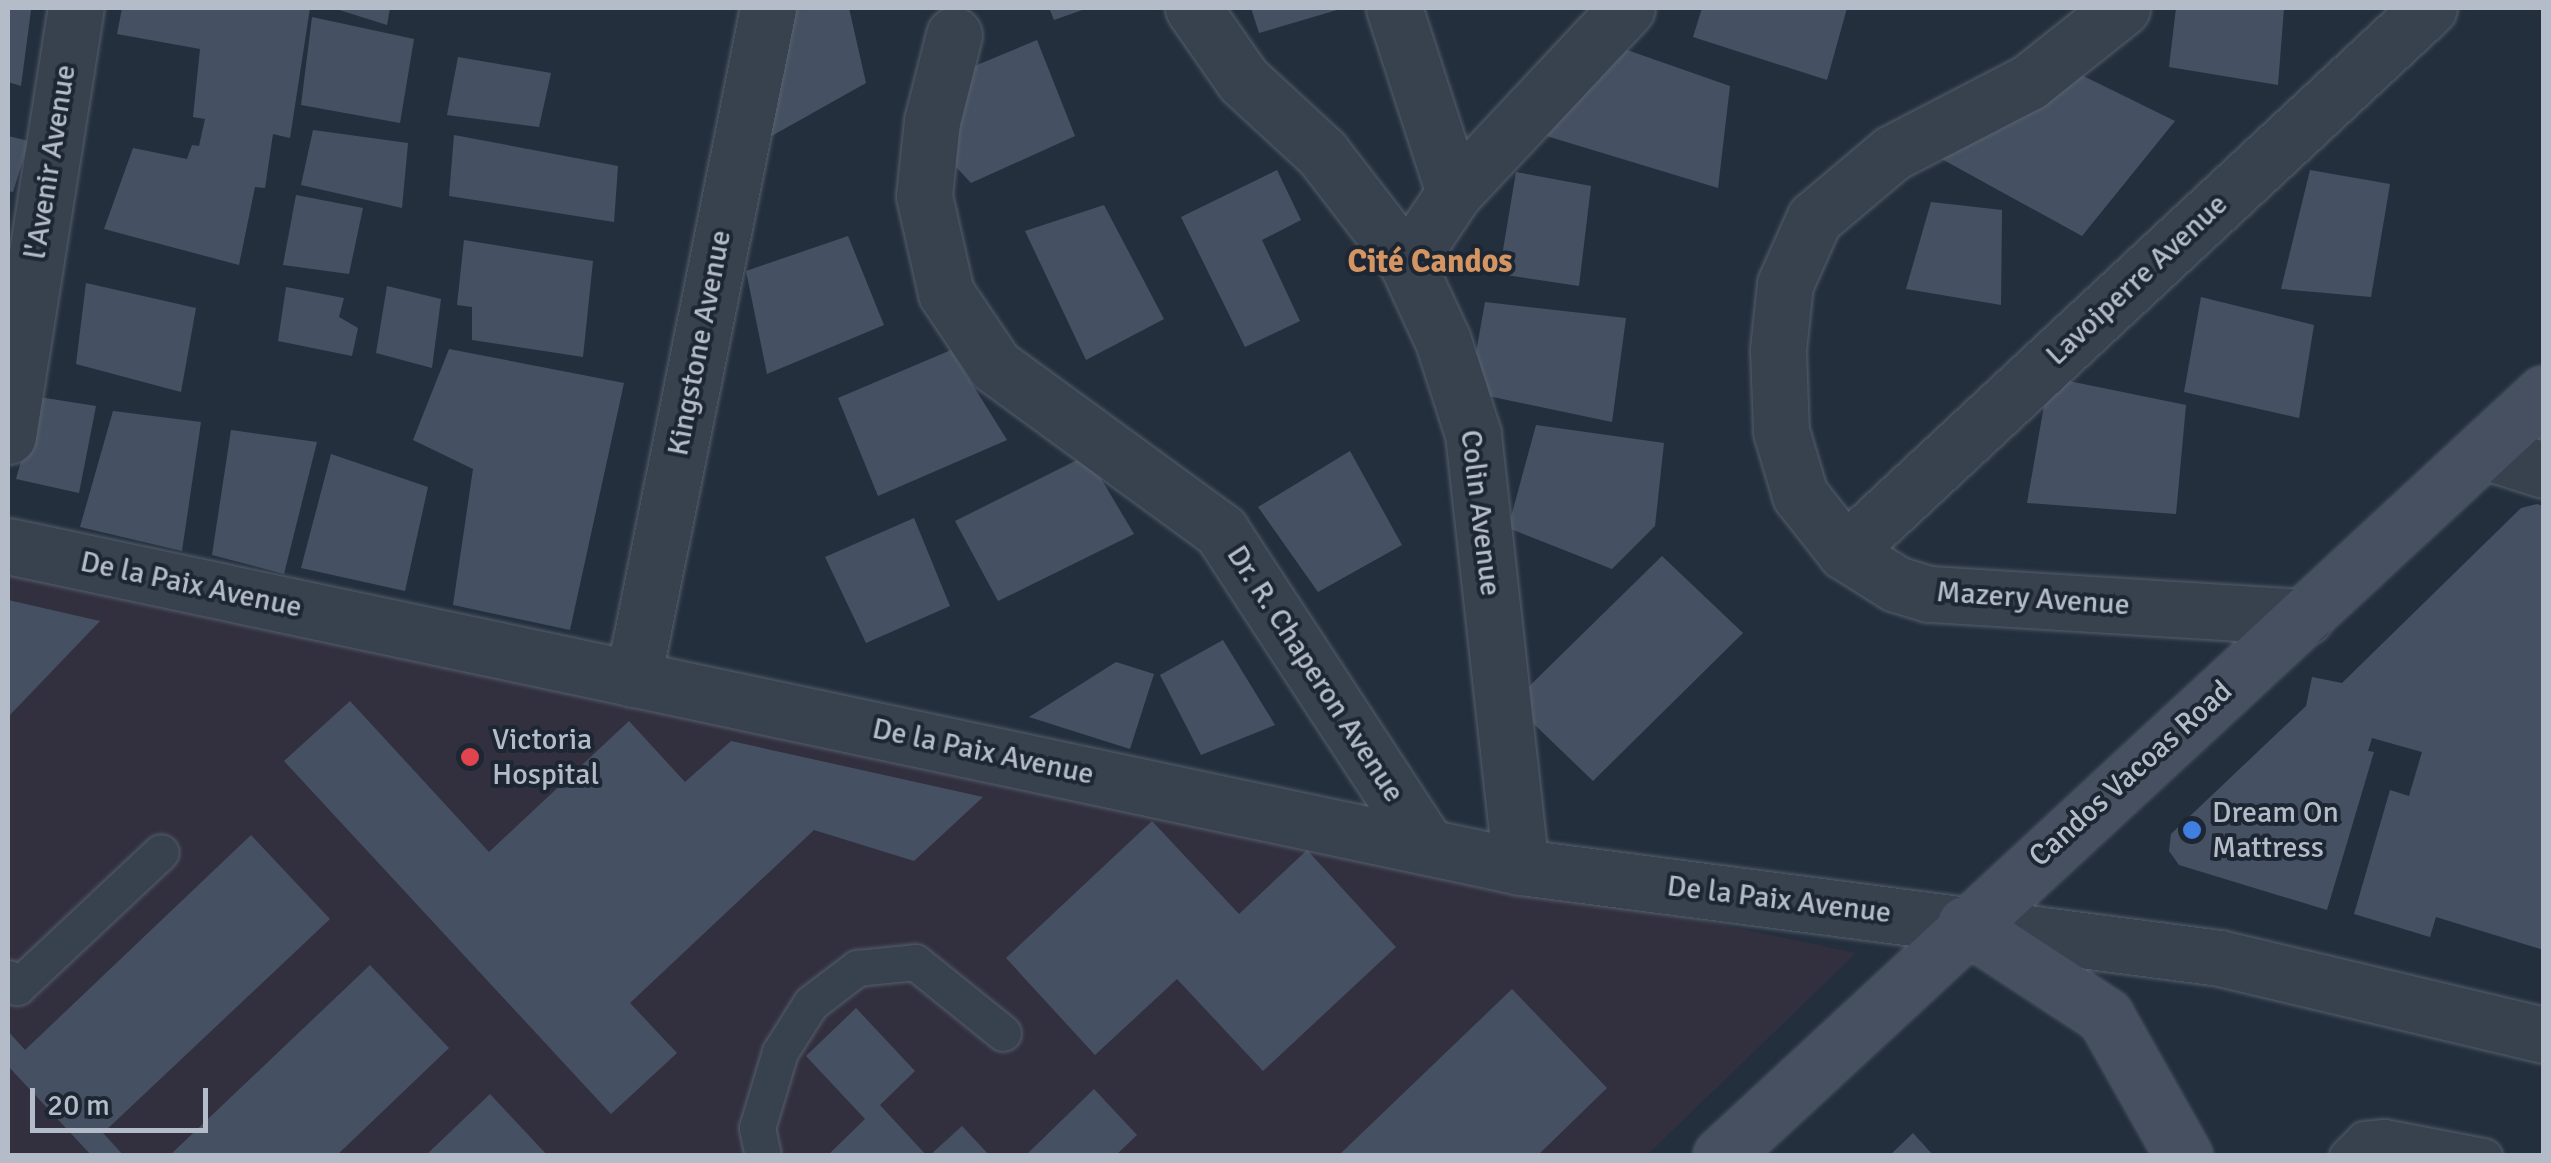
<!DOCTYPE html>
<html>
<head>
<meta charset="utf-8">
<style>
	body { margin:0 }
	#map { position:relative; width:2551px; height:1163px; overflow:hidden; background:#242f3e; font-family:Signika,sans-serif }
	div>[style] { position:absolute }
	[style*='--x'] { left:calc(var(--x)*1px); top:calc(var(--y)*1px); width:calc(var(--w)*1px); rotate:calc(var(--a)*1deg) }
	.medical>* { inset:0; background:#32303f }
	.building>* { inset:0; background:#455162 }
	.roads { filter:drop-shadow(0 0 2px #565f6c) drop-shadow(0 0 2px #565f6c) }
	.lane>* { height:35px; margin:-17.5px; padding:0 17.5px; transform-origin:17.5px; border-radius:17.5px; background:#38414e }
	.street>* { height:55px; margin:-27.5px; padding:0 27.5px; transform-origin:27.5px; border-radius:27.5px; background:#38414e }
	.secondary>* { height:55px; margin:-27.5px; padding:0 27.5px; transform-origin:27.5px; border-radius:27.5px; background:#465061 }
	.dots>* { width:28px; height:28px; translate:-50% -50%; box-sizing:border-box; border:5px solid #1d2633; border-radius:50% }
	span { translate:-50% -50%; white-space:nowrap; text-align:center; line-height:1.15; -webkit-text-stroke:8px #1d2633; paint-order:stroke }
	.street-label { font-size:30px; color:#b4bcc9 }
	.poi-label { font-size:30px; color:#b4bcc9 }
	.left { translate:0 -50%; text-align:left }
	.neighbourhood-label { font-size:32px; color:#d59563; font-weight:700 }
	.frame { position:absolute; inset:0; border:10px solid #b4bcc9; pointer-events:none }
	.scale { position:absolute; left:30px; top:1088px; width:178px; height:45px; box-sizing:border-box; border:5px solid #b4bcc9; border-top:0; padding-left:12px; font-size:30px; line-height:35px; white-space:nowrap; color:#b4bcc9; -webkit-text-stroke:8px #1d2633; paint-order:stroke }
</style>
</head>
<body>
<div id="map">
	<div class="medical">
		<div style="clip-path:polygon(8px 562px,1856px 953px,1647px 1155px,8px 1156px)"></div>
	</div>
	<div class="building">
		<div style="clip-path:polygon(8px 8px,31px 10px,21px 86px,8px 82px)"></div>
		<div style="clip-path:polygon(122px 8px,310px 8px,290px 138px,273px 134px,265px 188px,255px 187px,239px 265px,104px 229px,133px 148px,187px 159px,192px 145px,199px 146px,205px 119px,193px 117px,200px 49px,117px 34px)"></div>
		<div style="clip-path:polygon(333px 8px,390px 8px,387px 25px)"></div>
		<div style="clip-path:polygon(787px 8px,849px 8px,866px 83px,768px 138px)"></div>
		<div style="clip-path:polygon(1049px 8px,1088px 8px,1054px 20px)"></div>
		<div style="clip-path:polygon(1251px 8px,1336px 8px,1337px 10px,1259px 33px)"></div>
		<div style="clip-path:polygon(1702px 8px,1847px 8px,1827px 80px,1693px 37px)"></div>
		<div style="clip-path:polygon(2176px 8px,2284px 8px,2278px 85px,2169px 67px)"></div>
		<div style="clip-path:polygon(312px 17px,414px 39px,400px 123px,301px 105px)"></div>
		<div style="clip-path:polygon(1037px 40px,1075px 136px,971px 183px,956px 167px,953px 75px)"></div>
		<div style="clip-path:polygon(1607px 43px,1730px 86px,1718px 188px,1530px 131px)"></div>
		<div style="clip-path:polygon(458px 57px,551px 73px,539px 127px,447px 115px)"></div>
		<div style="clip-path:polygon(2063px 66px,2175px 121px,2082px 236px,1929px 152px)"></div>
		<div style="clip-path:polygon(313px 130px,408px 143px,402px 208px,301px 185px)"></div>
		<div style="clip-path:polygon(454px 135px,618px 166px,614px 222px,449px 196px)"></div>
		<div style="clip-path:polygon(8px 136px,29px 141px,13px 192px,8px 191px)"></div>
		<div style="clip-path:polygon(1277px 170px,1301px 220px,1262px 240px,1300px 321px,1245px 347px,1181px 217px)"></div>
		<div style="clip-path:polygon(2310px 170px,2390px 184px,2371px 297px,2281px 289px)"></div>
		<div style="clip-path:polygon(1516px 172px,1591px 186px,1579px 286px,1499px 274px)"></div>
		<div style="clip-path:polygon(296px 195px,363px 208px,349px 274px,283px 265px)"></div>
		<div style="clip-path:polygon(1931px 202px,2002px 210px,2001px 305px,1906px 289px)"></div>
		<div style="clip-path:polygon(1104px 205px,1164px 319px,1086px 360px,1025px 231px)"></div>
		<div style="clip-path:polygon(848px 236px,884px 325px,767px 374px,746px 271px)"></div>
		<div style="clip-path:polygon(464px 240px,593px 261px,583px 357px,472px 340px,472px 307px,457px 305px)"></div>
		<div style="clip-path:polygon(86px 283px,196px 308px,181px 392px,76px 364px)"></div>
		<div style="clip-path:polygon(387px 286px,441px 299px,432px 368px,376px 353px)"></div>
		<div style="clip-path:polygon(286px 287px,344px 298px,339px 317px,358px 328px,352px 356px,278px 341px)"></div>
		<div style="clip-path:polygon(2201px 297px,2314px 325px,2299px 418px,2184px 392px)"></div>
		<div style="clip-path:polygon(1485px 302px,1626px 318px,1612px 422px,1469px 392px)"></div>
		<div style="clip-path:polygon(449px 349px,624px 383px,570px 630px,453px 605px,473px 469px,413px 440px)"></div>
		<div style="clip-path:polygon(951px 350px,1007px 440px,878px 496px,838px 398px)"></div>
		<div style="clip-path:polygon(2049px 377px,2186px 405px,2176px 514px,2027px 503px)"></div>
		<div style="clip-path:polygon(39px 397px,96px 406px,79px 493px,16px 479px)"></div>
		<div style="clip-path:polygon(113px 411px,201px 422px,182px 551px,80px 527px)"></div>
		<div style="clip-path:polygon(1536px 425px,1664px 443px,1655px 526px,1612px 569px,1508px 528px)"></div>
		<div style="clip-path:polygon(231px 430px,317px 442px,284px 574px,212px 555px)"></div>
		<div style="clip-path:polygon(1350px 451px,1402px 545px,1318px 592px,1258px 507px)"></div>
		<div style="clip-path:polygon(331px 454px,428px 487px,405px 591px,301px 568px)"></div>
		<div style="clip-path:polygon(1087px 455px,1134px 534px,998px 601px,955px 521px)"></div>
		<div style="clip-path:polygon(2537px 504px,2544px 506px,2544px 950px,2436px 917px,2430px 937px,2354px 914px,2390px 790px,2409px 796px,2422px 752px,2372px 738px,2368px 751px,2374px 752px,2327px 910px,2179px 865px,2169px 851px,2171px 834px,2306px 706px,2312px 677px,2342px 683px,2521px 508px)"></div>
		<div style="clip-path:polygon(914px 518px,950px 606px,866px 643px,825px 557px)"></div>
		<div style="clip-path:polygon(1662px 556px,1743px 633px,1593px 781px,1512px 703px)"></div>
		<div style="clip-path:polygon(8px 600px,100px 621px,8px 717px)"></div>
		<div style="clip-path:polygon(1223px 640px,1275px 725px,1201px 755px,1160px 675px)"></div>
		<div style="clip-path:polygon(1116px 662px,1154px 674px,1130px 749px,1029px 717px)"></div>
		<div style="clip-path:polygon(350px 701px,489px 852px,629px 721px,685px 782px,731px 741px,983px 797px,914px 861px,814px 830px,630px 1003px,677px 1053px,611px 1114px,284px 761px)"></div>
		<div style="clip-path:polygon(1152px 821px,1239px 914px,1307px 850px,1396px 947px,1263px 1071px,1177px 979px,1095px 1055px,1006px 958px)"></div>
		<div style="clip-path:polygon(251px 835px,330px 919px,103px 1133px,124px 1156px,92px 1156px,8px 1066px,8px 1031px,25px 1050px)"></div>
		<div style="clip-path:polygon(370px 965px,449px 1048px,336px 1156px,169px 1156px)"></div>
		<div style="clip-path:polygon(1512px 989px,1607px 1088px,1537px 1156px,1338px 1156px)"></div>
		<div style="clip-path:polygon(856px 1008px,915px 1071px,880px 1105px,927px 1156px,827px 1156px,865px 1119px,806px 1056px)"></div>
		<div style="clip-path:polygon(1094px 1089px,1137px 1135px,1115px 1156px,1025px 1156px)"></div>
		<div style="clip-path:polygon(490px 1094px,548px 1156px,425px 1156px)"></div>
		<div style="clip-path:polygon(962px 1126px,990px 1156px,929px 1156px)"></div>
		<div style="clip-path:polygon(1913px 1133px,1934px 1156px,1889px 1156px)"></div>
	</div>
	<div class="roads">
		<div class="lane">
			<div style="--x:8;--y:978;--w:13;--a:45"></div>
			<div style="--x:17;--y:987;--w:197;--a:-43.2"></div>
			<div style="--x:763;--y:1156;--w:29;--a:-102"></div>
			<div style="--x:757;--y:1128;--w:79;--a:-73.2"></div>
			<div style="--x:780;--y:1052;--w:58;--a:-57.7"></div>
			<div style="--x:811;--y:1003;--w:58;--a:-37.3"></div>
			<div style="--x:857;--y:968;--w:58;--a:-5.9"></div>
			<div style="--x:915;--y:962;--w:113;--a:38.9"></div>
			<div style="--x:2347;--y:1156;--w:24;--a:-45"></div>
			<div style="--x:2364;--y:1139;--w:20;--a:-6"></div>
			<div style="--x:2384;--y:1137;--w:102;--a:10.8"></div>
		</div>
		<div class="street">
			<div style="--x:1193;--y:8;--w:88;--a:55.2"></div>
			<div style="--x:1243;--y:80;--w:108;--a:42.7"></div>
			<div style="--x:1322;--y:153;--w:139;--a:52.3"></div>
			<div style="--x:1407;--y:263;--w:86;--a:65.2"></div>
			<div style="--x:1443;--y:341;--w:98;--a:72.1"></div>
			<div style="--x:1473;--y:434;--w:436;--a:83.7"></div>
			<div style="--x:1394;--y:8;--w:194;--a:72"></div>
			<div style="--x:1454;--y:193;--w:84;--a:123.9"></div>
			<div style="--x:2122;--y:8;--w:119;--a:141.5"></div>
			<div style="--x:2029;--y:82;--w:154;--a:152.6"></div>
			<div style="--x:1892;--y:153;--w:102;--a:139.8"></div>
			<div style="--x:1814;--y:219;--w:71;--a:114"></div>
			<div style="--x:1785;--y:284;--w:66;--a:96.1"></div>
			<div style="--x:1778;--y:350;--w:81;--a:87.9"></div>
			<div style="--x:1781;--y:431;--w:67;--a:73.5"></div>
			<div style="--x:1800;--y:495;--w:73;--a:51.7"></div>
			<div style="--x:1845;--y:552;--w:60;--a:32.1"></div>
			<div style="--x:1896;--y:584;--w:34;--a:17"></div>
			<div style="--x:1929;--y:594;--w:377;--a:3.5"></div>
			<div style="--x:954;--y:35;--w:89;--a:104.3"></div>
			<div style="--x:932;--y:121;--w:75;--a:96.1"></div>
			<div style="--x:924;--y:196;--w:99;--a:77.2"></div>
			<div style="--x:946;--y:293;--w:88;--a:56.1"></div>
			<div style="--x:995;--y:366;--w:280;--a:36.1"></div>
			<div style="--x:1221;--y:531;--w:374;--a:56.8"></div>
			<div style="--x:1454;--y:193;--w:253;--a:-46.9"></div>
			<div style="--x:8;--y:436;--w:433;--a:-81"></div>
			<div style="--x:2484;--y:451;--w:63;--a:17.6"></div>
			<div style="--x:8;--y:546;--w:1547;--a:11.98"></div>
			<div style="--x:1521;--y:867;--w:705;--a:7.42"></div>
			<div style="--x:2220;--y:958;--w:333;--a:13.4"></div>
			<div style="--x:1845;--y:552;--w:798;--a:-42.97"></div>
			<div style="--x:633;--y:679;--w:684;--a:-78.62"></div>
		</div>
		<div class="secondary">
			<div style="--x:1965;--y:924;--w:168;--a:33.3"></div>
			<div style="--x:2105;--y:1016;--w:161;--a:60.6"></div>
			<div style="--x:1721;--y:1156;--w:1122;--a:-42.8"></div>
		</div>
	</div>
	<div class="dots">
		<div style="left:470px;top:757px;background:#e0444e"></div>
		<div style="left:2192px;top:830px;background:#3f7fe0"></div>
	</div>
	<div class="street-label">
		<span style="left:51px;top:162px;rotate:-81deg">l'Avenir Avenue</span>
		<span style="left:2137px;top:280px;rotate:-43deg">Lavoiperre Avenue</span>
		<span style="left:700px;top:343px;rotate:-79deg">Kingstone Avenue</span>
		<span style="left:1480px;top:513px;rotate:83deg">Colin Avenue</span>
		<span style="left:191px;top:585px;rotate:12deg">De la Paix Avenue</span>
		<span style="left:2033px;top:599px;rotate:4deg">Mazery Avenue</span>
		<span style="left:1315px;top:674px;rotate:57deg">Dr. R. Chaperon Avenue</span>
		<span style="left:983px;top:752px;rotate:12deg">De la Paix Avenue</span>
		<span style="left:2131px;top:774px;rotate:-42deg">Candos Vacoas Road</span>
		<span style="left:1779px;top:900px;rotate:7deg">De la Paix Avenue</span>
	</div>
	<div class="poi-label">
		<span class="left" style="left:492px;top:757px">Victoria<br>Hospital</span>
		<span class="left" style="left:2212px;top:830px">Dream On<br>Mattress</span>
	</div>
	<div class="neighbourhood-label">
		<span style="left:1430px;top:262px">Cité Candos</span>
	</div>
	<div class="frame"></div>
	<div class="scale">20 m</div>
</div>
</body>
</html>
